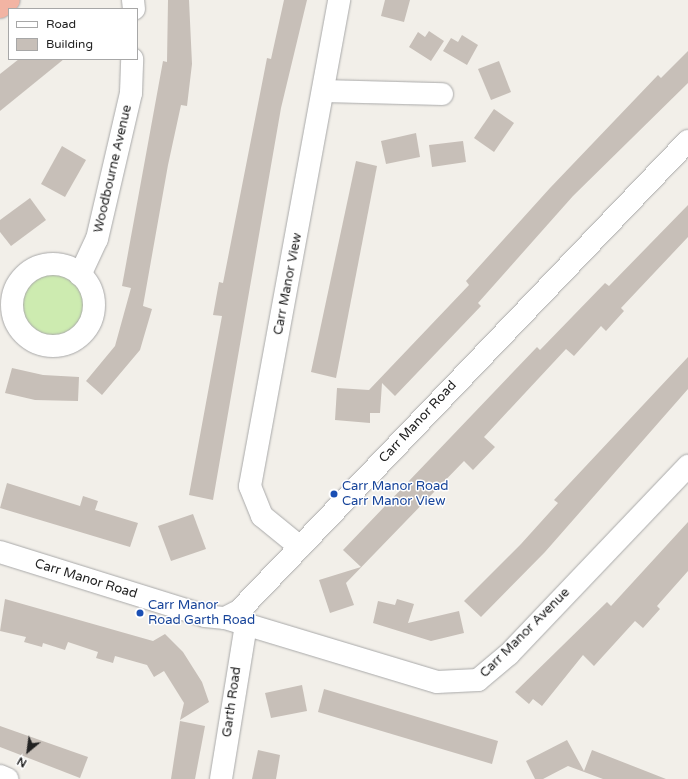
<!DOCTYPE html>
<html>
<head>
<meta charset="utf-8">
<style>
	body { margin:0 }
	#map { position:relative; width:688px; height:779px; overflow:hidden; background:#f2efe9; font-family:"Varela Round",sans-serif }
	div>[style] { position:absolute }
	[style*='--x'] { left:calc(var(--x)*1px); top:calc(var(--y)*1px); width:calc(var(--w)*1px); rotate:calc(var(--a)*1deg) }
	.grass>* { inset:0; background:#cdebb0 }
	.round { border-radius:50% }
	.building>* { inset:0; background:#c7bfb8 }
	.roads { filter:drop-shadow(0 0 1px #a9a9a9) drop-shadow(0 0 1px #a9a9a9) }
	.minor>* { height:22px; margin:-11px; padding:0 11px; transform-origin:11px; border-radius:11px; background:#fff }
	.minor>.ring { margin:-11px; padding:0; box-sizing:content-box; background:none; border:22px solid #fff; border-radius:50% }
	.tertiary>* { height:22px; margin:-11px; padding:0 11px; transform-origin:11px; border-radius:11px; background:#fff }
	.trunk>* { height:22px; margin:-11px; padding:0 11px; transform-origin:11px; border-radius:11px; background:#f2b4a3 }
	.dots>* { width:11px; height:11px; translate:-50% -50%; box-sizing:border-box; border:2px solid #fff; border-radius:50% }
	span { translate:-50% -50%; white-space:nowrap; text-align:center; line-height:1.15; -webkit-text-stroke:3px #fff; paint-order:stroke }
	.street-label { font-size:13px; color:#222 }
	.transit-label { font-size:13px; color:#164399 }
	.left { translate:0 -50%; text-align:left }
	.legend { position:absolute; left:8px; top:8px; width:130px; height:52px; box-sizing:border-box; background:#fff; border:1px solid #a7a7a7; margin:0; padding:5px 7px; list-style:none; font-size:12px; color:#222 }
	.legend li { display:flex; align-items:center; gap:8px; height:20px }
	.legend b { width:20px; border:1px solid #a7a7a7 }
	.north { position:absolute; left:8px; top:731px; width:40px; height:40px; -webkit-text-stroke:3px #fff; paint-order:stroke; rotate:209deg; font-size:11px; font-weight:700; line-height:16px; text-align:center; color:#222 }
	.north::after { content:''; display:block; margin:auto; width:14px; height:18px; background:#222; clip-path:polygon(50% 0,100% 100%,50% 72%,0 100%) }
</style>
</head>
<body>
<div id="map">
	<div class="grass">
		<div class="round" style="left:21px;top:274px;width:64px;height:64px"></div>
	</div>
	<div class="building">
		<div style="clip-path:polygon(168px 0,189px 0,192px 64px,187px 106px,181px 105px,168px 165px,143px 306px,152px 309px,140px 350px,102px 395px,86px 381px,115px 346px,131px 288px,122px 286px,163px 61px,167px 62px)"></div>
		<div style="clip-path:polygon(284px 0,307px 0,281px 108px,213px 500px,189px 495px,222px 316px,213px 315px,219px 282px,223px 283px,267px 58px,271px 59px)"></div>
		<div style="clip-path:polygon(385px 0,410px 0,404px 22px,381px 16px)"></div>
		<div style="clip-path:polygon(429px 31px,444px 41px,431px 61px,409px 47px,418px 32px,425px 37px)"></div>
		<div style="clip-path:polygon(462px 35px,478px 45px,467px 65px,443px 51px,451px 38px,458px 42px)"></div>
		<div style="clip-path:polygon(688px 51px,688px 83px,573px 196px,478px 303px,481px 306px,395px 396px,382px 383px,380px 413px,370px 413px,370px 423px,335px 420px,337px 388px,369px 390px,469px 285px,466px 281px,550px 188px,658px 75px,661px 78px)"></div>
		<div style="clip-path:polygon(19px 59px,64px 59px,0 111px,0 74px)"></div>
		<div style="clip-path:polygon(499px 61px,511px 92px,491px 100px,478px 69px)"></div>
		<div style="clip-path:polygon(494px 109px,514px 123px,494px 152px,474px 138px)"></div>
		<div style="clip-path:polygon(416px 133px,420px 157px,386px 164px,381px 141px)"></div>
		<div style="clip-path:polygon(463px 141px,466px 162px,432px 167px,429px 145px)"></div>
		<div style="clip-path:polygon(62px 146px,86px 160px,65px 197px,41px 184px)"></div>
		<div style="clip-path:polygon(356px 161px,377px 166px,336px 378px,311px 372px)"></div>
		<div style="clip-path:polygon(30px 198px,46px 220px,11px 246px,0 232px,0 220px)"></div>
		<div style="clip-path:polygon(688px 205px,688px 237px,621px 308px,624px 311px,606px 331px,601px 326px,574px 356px,566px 349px,484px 437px,495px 447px,473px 470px,464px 461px,346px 583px,354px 605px,330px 613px,319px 580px,361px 567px,343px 550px,537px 347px,540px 350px,605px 283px,609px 286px)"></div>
		<div style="clip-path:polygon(688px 357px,688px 389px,545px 552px,481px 617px,464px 601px,521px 544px,558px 503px,554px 500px)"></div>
		<div style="clip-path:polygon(12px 368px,43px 375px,79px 377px,78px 401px,35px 400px,5px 393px)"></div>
		<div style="clip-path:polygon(7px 483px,80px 506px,83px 496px,98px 501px,95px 510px,138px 523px,130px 547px,0 508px)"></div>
		<div style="clip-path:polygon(193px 514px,206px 549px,171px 561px,158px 526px)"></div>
		<div style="clip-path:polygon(688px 522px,688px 571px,657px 606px,660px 609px,643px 628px,635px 621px,594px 666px,583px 655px,542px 706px,533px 699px,529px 704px,515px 692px,607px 602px,611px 606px)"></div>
		<div style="clip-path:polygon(5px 599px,153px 641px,165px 634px,183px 652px,202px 682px,209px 702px,180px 720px,184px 703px,164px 671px,154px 677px,147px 665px,115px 656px,113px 663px,96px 658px,98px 652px,68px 642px,65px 650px,43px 643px,42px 647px,24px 642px,26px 637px,0 631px)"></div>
		<div style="clip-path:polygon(397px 599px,414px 604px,408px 623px,459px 611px,464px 633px,431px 641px,373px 623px,378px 601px,395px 605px)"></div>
		<div style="clip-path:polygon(302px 685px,307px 711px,271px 718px,265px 693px)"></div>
		<div style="clip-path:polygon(324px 689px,498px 741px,492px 764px,318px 712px)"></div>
		<div style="clip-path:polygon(180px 721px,205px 726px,195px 779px,171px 779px)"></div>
		<div style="clip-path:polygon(0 726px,88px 757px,80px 778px,0 747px)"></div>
		<div style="clip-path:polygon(567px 740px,584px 771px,592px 750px,666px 779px,603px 779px,568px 766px,543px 779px,535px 779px,526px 761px)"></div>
		<div style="clip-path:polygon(258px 750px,280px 755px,276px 779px,252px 779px)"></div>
	</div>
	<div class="roads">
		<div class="minor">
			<div style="--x:133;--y:0;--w:9;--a:84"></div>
			<div style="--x:324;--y:91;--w:118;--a:1.5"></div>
			<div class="ring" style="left:12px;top:264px;width:60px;height:60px"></div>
			<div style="--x:80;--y:275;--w:40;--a:-65"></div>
			<div style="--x:97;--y:239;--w:150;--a:-76.9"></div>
			<div style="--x:131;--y:93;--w:34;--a:-88"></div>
			<div style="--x:300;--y:547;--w:49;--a:-140.8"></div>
			<div style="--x:262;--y:516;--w:32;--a:-112"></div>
			<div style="--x:250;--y:486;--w:494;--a:-79.6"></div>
			<div style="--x:225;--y:618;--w:221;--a:16.8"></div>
			<div style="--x:437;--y:682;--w:41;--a:-2.8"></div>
			<div style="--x:478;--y:680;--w:40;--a:-40"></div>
			<div style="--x:509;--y:654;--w:260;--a:-46.4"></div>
			<div style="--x:0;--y:776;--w:8;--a:23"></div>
			<div style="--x:221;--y:779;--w:156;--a:-80.8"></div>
		</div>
		<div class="tertiary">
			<div style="--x:0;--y:552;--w:215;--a:17.3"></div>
			<div style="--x:205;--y:616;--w:20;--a:6"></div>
			<div style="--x:225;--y:618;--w:16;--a:-27"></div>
			<div style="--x:239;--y:611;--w:650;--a:-46.31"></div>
		</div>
		<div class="trunk">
			<div style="--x:0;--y:7;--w:11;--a:-38"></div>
		</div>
	</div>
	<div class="dots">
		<div style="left:334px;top:494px;background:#1a4fb4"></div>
		<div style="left:140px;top:613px;background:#1a4fb4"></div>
	</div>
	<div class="street-label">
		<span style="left:113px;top:169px;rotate:-77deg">Woodbourne Avenue</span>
		<span style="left:288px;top:284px;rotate:-79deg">Carr Manor View</span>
		<span style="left:418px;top:422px;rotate:-47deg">Carr Manor Road</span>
		<span style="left:86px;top:579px;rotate:17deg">Carr Manor Road</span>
		<span style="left:525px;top:633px;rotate:-45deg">Carr Manor Avenue</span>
		<span style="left:232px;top:702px;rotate:-82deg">Garth Road</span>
	</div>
	<div class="transit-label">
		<span class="left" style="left:342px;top:494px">Carr Manor Road<br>Carr Manor View</span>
		<span class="left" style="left:148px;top:613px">Carr Manor<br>Road Garth Road</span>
	</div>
	<ul class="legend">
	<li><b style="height:5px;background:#fff"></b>Road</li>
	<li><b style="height:11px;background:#c7bfb8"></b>Building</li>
	</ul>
	<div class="north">N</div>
</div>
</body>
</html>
